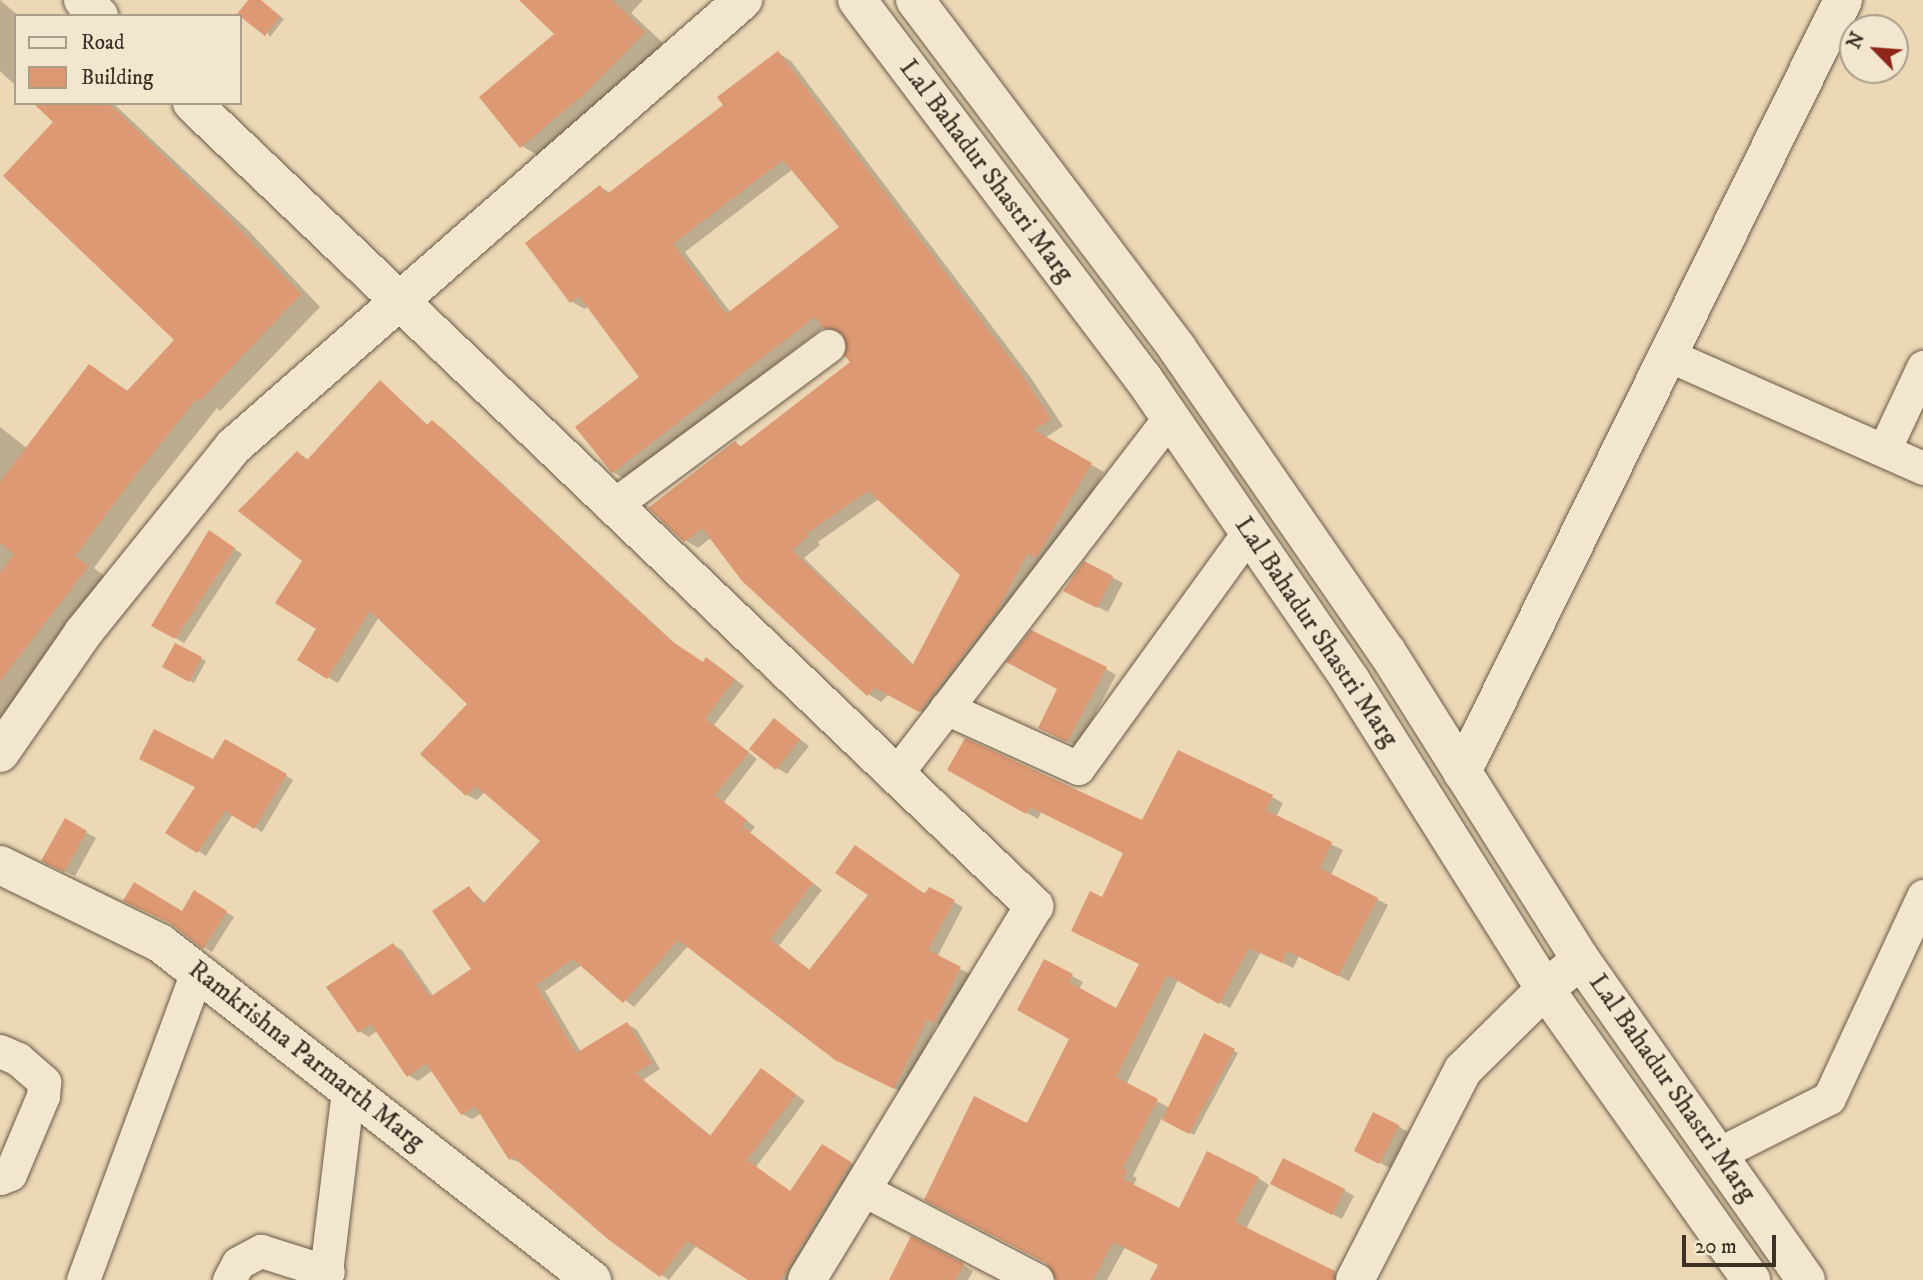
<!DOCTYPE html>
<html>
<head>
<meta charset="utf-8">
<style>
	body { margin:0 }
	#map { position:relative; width:1923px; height:1280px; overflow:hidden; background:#ecd8b5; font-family:"IM FELL DW Pica",serif }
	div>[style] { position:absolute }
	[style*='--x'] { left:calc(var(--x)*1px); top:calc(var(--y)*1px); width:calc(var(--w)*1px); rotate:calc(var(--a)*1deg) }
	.shadow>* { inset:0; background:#0003 }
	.building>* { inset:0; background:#dd9973 }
	.roads { filter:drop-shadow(0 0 2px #695a49) drop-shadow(0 0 2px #695a49) }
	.minor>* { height:33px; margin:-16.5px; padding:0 16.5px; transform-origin:16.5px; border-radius:16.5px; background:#f3e6cf }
	.tertiary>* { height:38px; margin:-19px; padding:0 19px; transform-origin:19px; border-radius:19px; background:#f3e6cf }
	.secondary>* { height:38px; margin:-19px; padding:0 19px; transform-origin:19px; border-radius:19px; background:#f3e6cf }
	span { translate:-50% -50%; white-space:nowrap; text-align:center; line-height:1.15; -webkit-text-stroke:5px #f3e6cf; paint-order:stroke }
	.street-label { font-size:26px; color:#3d3025 }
	.legend { position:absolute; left:14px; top:14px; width:228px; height:91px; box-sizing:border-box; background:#f3e6cf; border:2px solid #aa9d8b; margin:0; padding:9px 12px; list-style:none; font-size:21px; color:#3d3025 }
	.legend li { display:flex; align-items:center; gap:14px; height:35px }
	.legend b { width:35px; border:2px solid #aa9d8b }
	.north { position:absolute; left:1839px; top:14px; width:70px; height:70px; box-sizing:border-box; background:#f3e6cf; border:2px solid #aa9d8b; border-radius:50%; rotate:295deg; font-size:19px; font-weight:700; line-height:28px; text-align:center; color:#3d3025 }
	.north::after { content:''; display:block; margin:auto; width:24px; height:32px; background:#8f2418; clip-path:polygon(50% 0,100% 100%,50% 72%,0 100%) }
	.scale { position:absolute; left:1682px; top:1235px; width:94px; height:32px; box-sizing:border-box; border:4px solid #3d3025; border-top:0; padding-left:9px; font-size:21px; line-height:24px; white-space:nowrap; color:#3d3025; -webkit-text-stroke:5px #f3e6cf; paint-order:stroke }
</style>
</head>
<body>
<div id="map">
	<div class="shadow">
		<div style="clip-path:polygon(0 0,19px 16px,16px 16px,16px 86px,0 71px)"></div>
		<div style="clip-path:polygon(250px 0,259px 0,284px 19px,270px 37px)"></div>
		<div style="clip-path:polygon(521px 0,643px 0,631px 13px,663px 43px,603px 105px,541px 157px,522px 146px,557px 34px)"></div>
		<div style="clip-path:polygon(evenodd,778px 53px,791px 61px,1031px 378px,1063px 426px,1045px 438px,1104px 472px,1050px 564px,933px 718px,889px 694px,881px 702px,868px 694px,711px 538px,698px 548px,685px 540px,736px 443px,742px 447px,852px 363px,845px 336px,825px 326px,626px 480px,613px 472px,577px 427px,642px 377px,588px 306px,585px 309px,572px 302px,600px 187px,611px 193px,726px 105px,778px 53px,793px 169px,841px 228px,731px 313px,685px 252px,793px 169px,778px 53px,879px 499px,962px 575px,914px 665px,804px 558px,820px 545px,818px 542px,879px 499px)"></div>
		<div style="clip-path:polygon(35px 103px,113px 103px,248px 230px,320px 307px,220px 411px,217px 408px,150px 492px,94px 568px,108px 579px,0 718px,0 427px,28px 449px,89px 366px,128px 391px,176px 340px,56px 122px)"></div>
		<div style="clip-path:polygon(380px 382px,429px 426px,432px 422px,442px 428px,680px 648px,703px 663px,707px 659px,716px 665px,744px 686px,714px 725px,757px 759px,724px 802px,755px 827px,750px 833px,822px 890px,779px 946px,811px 971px,930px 889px,963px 907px,937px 957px,970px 974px,944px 1027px,937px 1023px,904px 1093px,846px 1065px,688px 946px,634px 1007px,582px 965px,545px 991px,581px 1052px,627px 1024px,637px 1030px,660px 1069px,643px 1080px,711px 1136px,762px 1070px,805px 1101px,756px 1167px,791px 1192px,833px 1151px,860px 1169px,792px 1280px,749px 1280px,697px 1245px,669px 1280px,610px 1239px,522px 1163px,510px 1159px,482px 1113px,472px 1119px,462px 1114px,433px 1070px,418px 1081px,408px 1075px,377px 1031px,369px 1037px,359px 1031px,393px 945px,402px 950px,434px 997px,473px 969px,469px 888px,486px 904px,542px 841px,485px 792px,477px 800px,467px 795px,423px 754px,469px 704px,379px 617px,338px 683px,299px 660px,318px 628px,304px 560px,298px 453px,309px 460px)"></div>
		<div style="clip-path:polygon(217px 537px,242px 554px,184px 643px,154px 625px)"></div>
		<div style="clip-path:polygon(1084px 563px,1123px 583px,1108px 612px,1075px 596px)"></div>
		<div style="clip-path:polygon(176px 645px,206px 661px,194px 683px,165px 666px)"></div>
		<div style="clip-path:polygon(1106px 669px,1116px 675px,1078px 746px,1050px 733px)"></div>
		<div style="clip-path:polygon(774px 720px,809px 746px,787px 774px,777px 768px)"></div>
		<div style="clip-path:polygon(225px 741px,293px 780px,262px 832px,233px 814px,206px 856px,167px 832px)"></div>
		<div style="clip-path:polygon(949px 769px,1142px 822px,1272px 797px,1283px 803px,1276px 817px,1343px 850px,1331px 875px,1388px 905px,1349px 981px,1299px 956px,1293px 968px,1261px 952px,1230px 1008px,1178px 980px,1126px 1085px,1170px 1108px,1205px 1036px,1238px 1053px,1194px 1135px,1162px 1118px,1133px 1176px,1137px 1178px,1133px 1186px,1180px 1210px,1258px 1178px,1269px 1185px,1246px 1229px,1329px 1269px,1340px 1276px,1338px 1280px,1152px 1280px,1160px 1265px,1125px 1247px,1107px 1280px,1057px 1280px,1027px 1126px,1071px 1038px,1019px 1010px,1072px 976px,1083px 982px,1079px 989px,1117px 1010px,1141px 964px,1103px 899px,1124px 853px,1041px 812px,1038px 819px)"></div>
		<div style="clip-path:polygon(66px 821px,96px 838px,75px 876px,54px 866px)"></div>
		<div style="clip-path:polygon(195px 893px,234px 917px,212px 952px,204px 947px,182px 913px)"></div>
		<div style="clip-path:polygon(1398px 1126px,1408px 1132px,1390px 1168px,1366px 1156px)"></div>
		<div style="clip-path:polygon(1282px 1189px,1344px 1190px,1354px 1196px,1342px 1219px)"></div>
		<div style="clip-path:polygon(963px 1265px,973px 1271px,968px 1280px,918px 1280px)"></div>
	</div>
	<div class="building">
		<div style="clip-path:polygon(248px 0,261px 0,280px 16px,265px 36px,237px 14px)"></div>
		<div style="clip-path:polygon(519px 0,612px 0,645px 32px,584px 94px,520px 148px,479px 97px,554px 34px)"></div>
		<div style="clip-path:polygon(evenodd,778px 51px,1018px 369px,1051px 419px,1034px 430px,1092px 463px,1036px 558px,1028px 553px,996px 612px,919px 712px,875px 688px,867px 696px,742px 581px,702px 528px,684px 542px,648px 508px,735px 441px,740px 447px,850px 362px,844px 355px,843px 334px,823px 328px,815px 317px,612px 473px,575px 427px,639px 377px,579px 296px,570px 303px,525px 243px,600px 185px,607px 194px,723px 105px,717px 97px,778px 51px,783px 160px,839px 227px,726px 314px,673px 244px,783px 160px,778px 51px,868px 491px,960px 575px,912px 666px,792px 550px,808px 537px,806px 534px,868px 491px)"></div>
		<div style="clip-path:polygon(33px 103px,108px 103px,228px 217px,301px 294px,200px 401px,197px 398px,131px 481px,75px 556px,89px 566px,0 681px,0 573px,14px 554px,0 543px,0 482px,89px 364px,127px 391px,174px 340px,3px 176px,53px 122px)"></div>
		<div style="clip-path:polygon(380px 380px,427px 425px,432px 420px,670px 640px,703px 662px,706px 657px,735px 679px,705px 719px,749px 752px,715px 795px,747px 820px,742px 826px,813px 883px,770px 939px,809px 970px,868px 895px,835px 873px,855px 845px,925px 894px,929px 887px,955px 900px,928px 950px,961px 967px,934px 1023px,927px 1019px,894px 1089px,835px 1060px,678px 940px,623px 1003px,573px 959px,536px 985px,576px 1053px,627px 1022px,652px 1063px,635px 1073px,710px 1136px,761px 1068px,796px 1094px,747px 1160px,790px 1191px,822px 1144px,851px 1162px,781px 1280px,748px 1280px,687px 1241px,660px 1277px,609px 1240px,513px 1157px,509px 1160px,475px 1106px,461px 1115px,426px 1063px,407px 1077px,371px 1024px,358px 1033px,326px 987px,393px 943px,430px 997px,471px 969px,432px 911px,469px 886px,482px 905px,540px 841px,476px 786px,466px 796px,420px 754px,467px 704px,370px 611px,327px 679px,297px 660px,316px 629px,275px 603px,302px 561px,238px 511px,297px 451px,307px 460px)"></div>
		<div style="clip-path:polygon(209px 530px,235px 548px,175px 639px,151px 626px)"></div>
		<div style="clip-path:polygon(1084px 561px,1113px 576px,1097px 608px,1063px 591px)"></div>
		<div style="clip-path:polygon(1031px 630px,1107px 667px,1067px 742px,1038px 728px,1057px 689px,1006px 662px)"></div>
		<div style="clip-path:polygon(175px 643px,202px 657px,189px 682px,162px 667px)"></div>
		<div style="clip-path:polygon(774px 718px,800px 739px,776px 770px,749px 749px)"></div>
		<div style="clip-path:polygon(154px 729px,213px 759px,225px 739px,287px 774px,254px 829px,225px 811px,197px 853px,165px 833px,195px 787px,139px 759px)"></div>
		<div style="clip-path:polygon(965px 738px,1142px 820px,1178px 750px,1273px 795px,1266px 810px,1332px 842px,1320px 868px,1378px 898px,1338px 976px,1287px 951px,1282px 963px,1249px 948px,1219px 1004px,1167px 975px,1116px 1077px,1158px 1099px,1123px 1168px,1127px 1170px,1123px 1179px,1179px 1208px,1207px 1151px,1259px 1177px,1235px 1222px,1335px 1271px,1333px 1280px,1150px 1280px,1158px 1265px,1113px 1242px,1093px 1280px,1056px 1280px,1046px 1263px,924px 1200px,974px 1096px,1027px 1123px,1069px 1039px,1017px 1010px,1044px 959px,1073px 974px,1069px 982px,1116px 1008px,1139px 964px,1071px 931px,1090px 891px,1102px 897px,1123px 853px,1030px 807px,1026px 814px,947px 770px)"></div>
		<div style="clip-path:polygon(65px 818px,87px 831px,64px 872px,41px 861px)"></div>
		<div style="clip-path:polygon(134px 882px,182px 911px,194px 890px,227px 911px,203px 949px,170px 923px,123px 901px)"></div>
		<div style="clip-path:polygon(1204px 1033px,1235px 1049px,1189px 1134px,1162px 1120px)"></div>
		<div style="clip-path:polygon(1373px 1112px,1399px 1125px,1379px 1164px,1354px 1151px)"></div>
		<div style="clip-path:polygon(1283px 1158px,1345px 1189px,1332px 1215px,1270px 1184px)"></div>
		<div style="clip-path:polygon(911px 1236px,964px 1264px,956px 1280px,889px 1280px)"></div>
	</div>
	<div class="roads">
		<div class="minor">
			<div style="--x:1668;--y:355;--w:279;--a:23.9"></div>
			<div style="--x:1884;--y:450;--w:92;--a:-64.8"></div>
			<div style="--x:614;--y:505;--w:267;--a:-36.6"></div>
			<div style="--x:946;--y:708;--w:145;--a:24.4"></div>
			<div style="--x:1078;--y:768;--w:291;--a:-54.1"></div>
			<div style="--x:896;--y:774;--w:450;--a:-52.5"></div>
			<div style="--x:0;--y:1051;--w:20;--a:24"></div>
			<div style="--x:18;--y:1059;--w:35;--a:41"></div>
			<div style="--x:44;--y:1082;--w:14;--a:94"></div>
			<div style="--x:43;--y:1096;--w:85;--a:112.9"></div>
			<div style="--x:10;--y:1174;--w:11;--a:158"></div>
			<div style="--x:1718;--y:1154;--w:124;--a:-26.8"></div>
			<div style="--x:1829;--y:1098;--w:223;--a:-65"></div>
			<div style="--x:862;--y:1189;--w:197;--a:27.5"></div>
			<div style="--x:83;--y:1280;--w:329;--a:-69.7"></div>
			<div style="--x:229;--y:1280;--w:19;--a:-62"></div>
			<div style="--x:238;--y:1263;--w:26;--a:-28"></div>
			<div style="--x:261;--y:1251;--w:70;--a:17.4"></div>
			<div style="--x:325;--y:1280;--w:192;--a:-83.1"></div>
		</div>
		<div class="tertiary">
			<div style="--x:83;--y:0;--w:23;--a:45"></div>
			<div style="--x:192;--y:103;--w:1164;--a:43.64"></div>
			<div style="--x:1034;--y:906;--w:437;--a:121.3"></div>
			<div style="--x:1462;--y:772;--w:861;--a:-63.73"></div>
			<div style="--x:0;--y:865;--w:178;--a:26"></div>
			<div style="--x:160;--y:943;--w:548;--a:37.96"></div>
			<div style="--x:1355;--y:1280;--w:236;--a:-62.8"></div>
			<div style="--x:1463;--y:1070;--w:115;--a:-44.6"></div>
			<div style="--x:1545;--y:989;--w:46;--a:-38.9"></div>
		</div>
		<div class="secondary">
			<div style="--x:857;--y:0;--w:474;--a:52.9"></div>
			<div style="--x:1143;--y:378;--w:368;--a:55.5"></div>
			<div style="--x:1351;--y:681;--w:364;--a:57.8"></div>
			<div style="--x:1545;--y:989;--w:357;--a:54.7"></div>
			<div style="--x:915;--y:0;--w:436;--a:53"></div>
			<div style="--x:1177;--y:348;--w:369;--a:55.4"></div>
			<div style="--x:1387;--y:652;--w:364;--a:57.8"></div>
			<div style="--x:1581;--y:960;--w:391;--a:54.9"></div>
			<div style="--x:0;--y:753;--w:146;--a:-55.3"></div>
			<div style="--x:83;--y:633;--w:240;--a:-51.1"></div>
			<div style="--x:234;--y:446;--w:677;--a:-41.23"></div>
		</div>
	</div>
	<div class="street-label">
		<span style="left:986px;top:171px;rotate:53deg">Lal Bahadur Shastri Marg</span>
		<span style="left:1316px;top:632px;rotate:56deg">Lal Bahadur Shastri Marg</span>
		<span style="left:306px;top:1056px;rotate:38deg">Ramkrishna Parmarth Marg</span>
		<span style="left:1672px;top:1088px;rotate:55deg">Lal Bahadur Shastri Marg</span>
	</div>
	<ul class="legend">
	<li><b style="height:9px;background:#f3e6cf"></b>Road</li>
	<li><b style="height:19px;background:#dd9973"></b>Building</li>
	</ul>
	<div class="north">N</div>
	<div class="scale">20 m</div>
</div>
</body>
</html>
